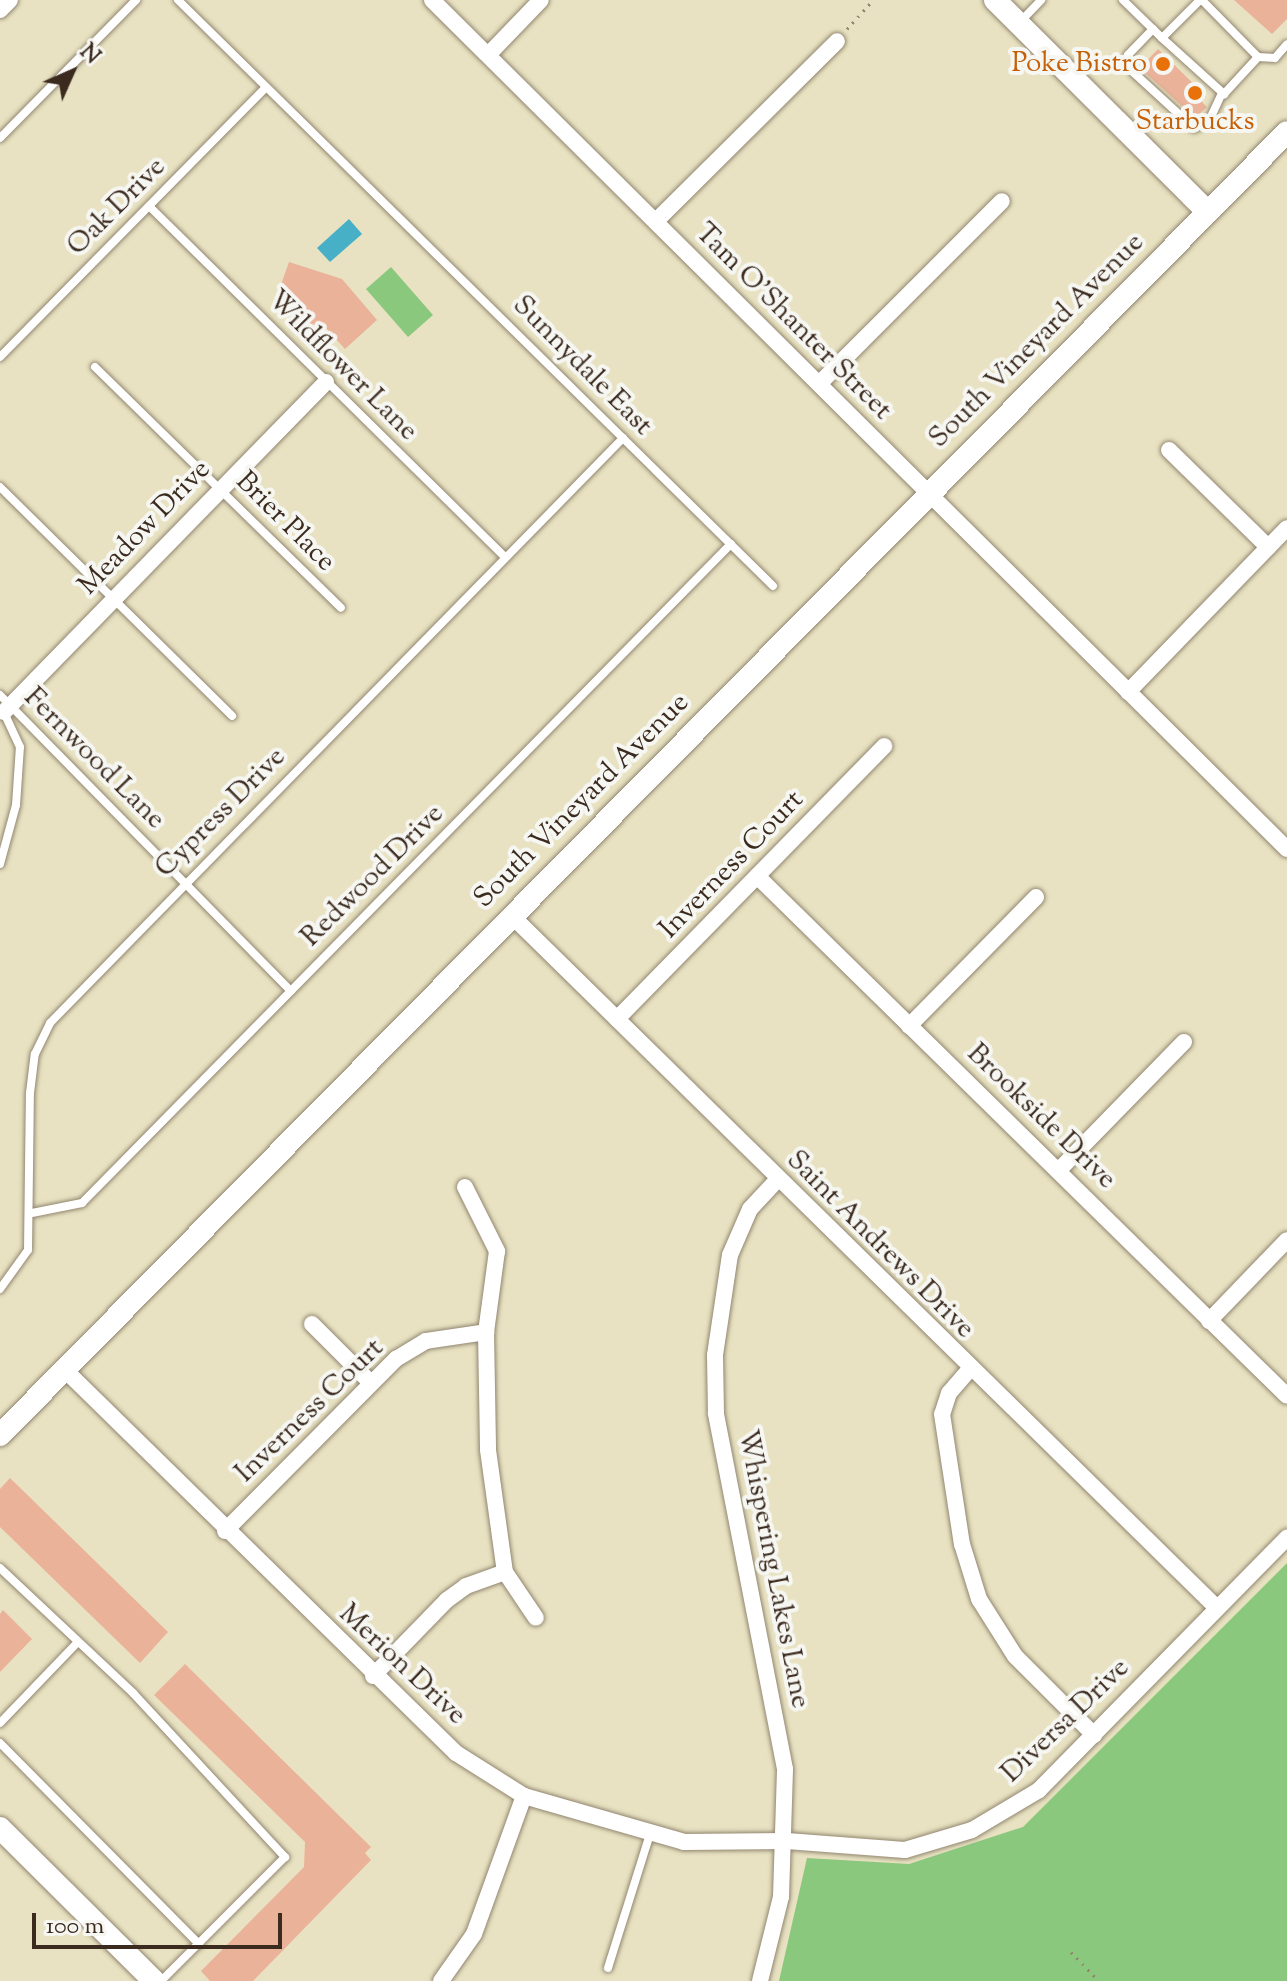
<!DOCTYPE html>
<html>
<head>
<meta charset="utf-8">
<style>
	body { margin:0 }
	#map { position:relative; width:1287px; height:1981px; overflow:hidden; background:#e8e2c2; font-family:"Sorts Mill Goudy",serif }
	div>[style] { position:absolute }
	[style*='--x'] { left:calc(var(--x)*1px); top:calc(var(--y)*1px); width:calc(var(--w)*1px); rotate:calc(var(--a)*1deg) }
	.green>* { inset:0; background:#8ac87e }
	.water>* { inset:0; background:#47afc6 }
	.building>* { inset:0; background:#eab299 }
	.path>* { height:3px; margin-top:-1.5px; transform-origin:0; background:repeating-linear-gradient(90deg,#928670 0 2px,transparent 0 8px) }
	.roads { filter:drop-shadow(0 0 2px #928670) drop-shadow(0 0 2px #928670) }
	.lane>* { height:8px; margin:-4px; padding:0 4px; transform-origin:4px; border-radius:4px; background:#fff }
	.street>* { height:16px; margin:-8px; padding:0 8px; transform-origin:8px; border-radius:8px; background:#fff }
	.secondary>* { height:22px; margin:-11px; padding:0 11px; transform-origin:11px; border-radius:11px; background:#fff }
	.dots>* { width:22px; height:22px; translate:-50% -50%; box-sizing:border-box; border:4px solid #f6f6f2; border-radius:50% }
	span { translate:-50% -50%; white-space:nowrap; text-align:center; line-height:1.15; -webkit-text-stroke:8px #f6f6f2; paint-order:stroke }
	.food-label { font-size:28px; color:#c56008 }
	.right { translate:-100% -50%; text-align:right }
	.street-label { font-size:28px; color:#3b2a1e }
	.north { position:absolute; left:32px; top:32px; width:80px; height:80px; -webkit-text-stroke:6px #f6f6f2; paint-order:stroke; rotate:45deg; font-size:22px; font-weight:700; line-height:32px; text-align:center; color:#3b2a1e }
	.north::after { content:''; display:block; margin:auto; width:28px; height:36px; background:#3b2a1e; clip-path:polygon(50% 0,100% 100%,50% 72%,0 100%) }
	.scale { position:absolute; left:32px; top:1913px; width:250px; height:36px; box-sizing:border-box; border:4px solid #3b2a1e; border-top:0; padding-left:10px; font-size:24px; line-height:28px; white-space:nowrap; color:#3b2a1e; -webkit-text-stroke:6px #f6f6f2; paint-order:stroke }
</style>
</head>
<body>
<div id="map">
	<div class="green">
		<div style="clip-path:polygon(391px 267px,433px 315px,408px 337px,366px 289px)"></div>
		<div style="clip-path:polygon(1287px 1563px,1287px 1981px,779px 1981px,807px 1858px,909px 1864px,1023px 1827px)"></div>
	</div>
	<div class="water">
		<div style="clip-path:polygon(349px 219px,362px 234px,330px 262px,317px 248px)"></div>
	</div>
	<div class="building">
		<div style="clip-path:polygon(1234px 0,1287px 0,1287px 19px,1272px 34px)"></div>
		<div style="clip-path:polygon(1158px 49px,1206px 96px,1202px 102px,1207px 107px,1195px 118px,1140px 68px)"></div>
		<div style="clip-path:polygon(289px 262px,342px 279px,377px 320px,345px 349px,325px 327px,319px 336px,298px 322px,304px 312px,275px 301px)"></div>
		<div style="clip-path:polygon(10px 1478px,168px 1632px,140px 1663px,0 1527px,0 1489px)"></div>
		<div style="clip-path:polygon(3px 1610px,32px 1639px,0 1672px,0 1614px)"></div>
		<div style="clip-path:polygon(185px 1664px,371px 1847px,365px 1853px,371px 1860px,253px 1981px,210px 1981px,201px 1971px,304px 1867px,305px 1842px,154px 1695px)"></div>
	</div>
	<div class="path">
		<div style="--x:847;--y:29;--w:39;--a:-48"></div>
		<div style="--x:1071;--y:1952;--w:40;--a:46"></div>
	</div>
	<div class="roads">
		<div class="lane">
			<div style="--x:178;--y:0;--w:835;--a:44.56"></div>
			<div style="--x:1123;--y:0;--w:54;--a:44.3"></div>
			<div style="--x:1162;--y:38;--w:54;--a:-45"></div>
			<div style="--x:1019;--y:23;--w:32;--a:-46"></div>
			<div style="--x:1153;--y:29;--w:36;--a:134"></div>
			<div style="--x:1128;--y:55;--w:19;--a:72"></div>
			<div style="--x:1134;--y:73;--w:81;--a:42.5"></div>
			<div style="--x:1194;--y:128;--w:17;--a:-25"></div>
			<div style="--x:1209;--y:121;--w:31;--a:-65"></div>
			<div style="--x:1162;--y:38;--w:84;--a:42.1"></div>
			<div style="--x:1224;--y:94;--w:50;--a:-47.4"></div>
			<div style="--x:1258;--y:57;--w:80;--a:-134.5"></div>
			<div style="--x:1258;--y:57;--w:17;--a:3"></div>
			<div style="--x:1275;--y:58;--w:18;--a:-49"></div>
			<div style="--x:0;--y:138;--w:194;--a:-45.4"></div>
			<div style="--x:149;--y:206;--w:500;--a:44.6"></div>
			<div style="--x:0;--y:357;--w:379;--a:-45.4"></div>
			<div style="--x:95;--y:367;--w:344;--a:44.4"></div>
			<div style="--x:0;--y:487;--w:326;--a:44.6"></div>
			<div style="--x:0;--y:695;--w:415;--a:45.5"></div>
			<div style="--x:0;--y:864;--w:61;--a:-74.8"></div>
			<div style="--x:16;--y:805;--w:58;--a:-86.1"></div>
			<div style="--x:20;--y:747;--w:38;--a:-115"></div>
			<div style="--x:32;--y:1213;--w:51;--a:-11.3"></div>
			<div style="--x:82;--y:1203;--w:925;--a:-45.44"></div>
			<div style="--x:0;--y:1289;--w:48;--a:-54.3"></div>
			<div style="--x:28;--y:1250;--w:157;--a:-89.3"></div>
			<div style="--x:30;--y:1093;--w:39;--a:-83"></div>
			<div style="--x:35;--y:1054;--w:34;--a:-64"></div>
			<div style="--x:50;--y:1023;--w:819;--a:-45.59"></div>
			<div style="--x:0;--y:1568;--w:183;--a:43.2"></div>
			<div style="--x:133;--y:1693;--w:224;--a:47.2"></div>
			<div style="--x:285;--y:1857;--w:175;--a:135"></div>
			<div style="--x:0;--y:1723;--w:112;--a:-46.1"></div>
			<div style="--x:0;--y:1743;--w:283;--a:45.3"></div>
			<div style="--x:608;--y:1968;--w:140;--a:-72.6"></div>
		</div>
		<div class="street">
			<div style="--x:432;--y:0;--w:1205;--a:44.8"></div>
			<div style="--x:0;--y:10;--w:14;--a:-45"></div>
			<div style="--x:488;--y:55;--w:76;--a:-46.1"></div>
			<div style="--x:656;--y:221;--w:255;--a:-44.8"></div>
			<div style="--x:820;--y:383;--w:257;--a:-45"></div>
			<div style="--x:1169;--y:450;--w:139;--a:44.4"></div>
			<div style="--x:1128;--y:692;--w:228;--a:-45.9"></div>
			<div style="--x:4;--y:712;--w:461;--a:-45.7"></div>
			<div style="--x:757;--y:876;--w:742;--a:44.45"></div>
			<div style="--x:511;--y:915;--w:989;--a:44.47"></div>
			<div style="--x:617;--y:1019;--w:382;--a:-45.6"></div>
			<div style="--x:909;--y:1026;--w:181;--a:-45.4"></div>
			<div style="--x:1059;--y:1170;--w:179;--a:-45.7"></div>
			<div style="--x:465;--y:1187;--w:72;--a:63.4"></div>
			<div style="--x:497;--y:1251;--w:82;--a:97.7"></div>
			<div style="--x:486;--y:1332;--w:118;--a:89"></div>
			<div style="--x:488;--y:1450;--w:123;--a:82.1"></div>
			<div style="--x:505;--y:1572;--w:55;--a:56"></div>
			<div style="--x:1209;--y:1321;--w:112;--a:-46.1"></div>
			<div style="--x:312;--y:1324;--w:83;--a:45"></div>
			<div style="--x:64;--y:1369;--w:549;--a:44.41"></div>
			<div style="--x:456;--y:1753;--w:80;--a:32.3"></div>
			<div style="--x:524;--y:1796;--w:166;--a:16"></div>
			<div style="--x:684;--y:1842;--w:103;--a:-0.6"></div>
			<div style="--x:787;--y:1841;--w:118;--a:4.4"></div>
			<div style="--x:905;--y:1850;--w:70;--a:-16.6"></div>
			<div style="--x:972;--y:1830;--w:78;--a:-30.8"></div>
			<div style="--x:1039;--y:1790;--w:354;--a:-45.5"></div>
			<div style="--x:969;--y:1370;--w:30;--a:131"></div>
			<div style="--x:949;--y:1393;--w:22;--a:108"></div>
			<div style="--x:942;--y:1414;--w:132;--a:81.3"></div>
			<div style="--x:962;--y:1544;--w:58;--a:72.8"></div>
			<div style="--x:979;--y:1599;--w:67;--a:57.7"></div>
			<div style="--x:1015;--y:1656;--w:112;--a:45"></div>
			<div style="--x:225;--y:1531;--w:243;--a:-45.2"></div>
			<div style="--x:396;--y:1359;--w:35;--a:-31"></div>
			<div style="--x:426;--y:1341;--w:61;--a:-8.5"></div>
			<div style="--x:373;--y:1676;--w:106;--a:-45.8"></div>
			<div style="--x:447;--y:1600;--w:24;--a:-36"></div>
			<div style="--x:466;--y:1586;--w:41;--a:-19.7"></div>
			<div style="--x:441;--y:1981;--w:57;--a:-54.9"></div>
			<div style="--x:474;--y:1934;--w:147;--a:-70.1"></div>
			<div style="--x:760;--y:1981;--w:87;--a:-76"></div>
			<div style="--x:781;--y:1897;--w:128;--a:-88.2"></div>
			<div style="--x:785;--y:1769;--w:363;--a:-101"></div>
			<div style="--x:716;--y:1413;--w:58;--a:-91"></div>
			<div style="--x:715;--y:1355;--w:101;--a:-81.5"></div>
			<div style="--x:730;--y:1255;--w:50;--a:-66.5"></div>
			<div style="--x:750;--y:1209;--w:40;--a:-47"></div>
		</div>
		<div class="secondary">
			<div style="--x:995;--y:0;--w:299;--a:44.9"></div>
			<div style="--x:0;--y:1435;--w:1831;--a:-45.35"></div>
			<div style="--x:0;--y:1828;--w:217;--a:44.8"></div>
		</div>
	</div>
	<div class="dots">
		<div style="left:1163px;top:64px;background:#e8710a"></div>
		<div style="left:1195px;top:93px;background:#e8710a"></div>
	</div>
	<div class="food-label">
		<span class="right" style="left:1147px;top:64px">Poke Bistro</span>
		<span style="left:1195px;top:122px">Starbucks</span>
	</div>
	<div class="street-label">
		<span style="left:117px;top:207px;rotate:-45deg">Oak Drive</span>
		<span style="left:793px;top:322px;rotate:45deg">Tam O'Shanter Street</span>
		<span style="left:1037px;top:341px;rotate:-45deg">South Vineyard Avenue</span>
		<span style="left:342px;top:366px;rotate:45deg">Wildflower Lane</span>
		<span style="left:582px;top:366px;rotate:45deg">Sunnydale East</span>
		<span style="left:285px;top:522px;rotate:45deg">Brier Place</span>
		<span style="left:145px;top:528px;rotate:-46deg">Meadow Drive</span>
		<span style="left:94px;top:759px;rotate:45deg">Fernwood Lane</span>
		<span style="left:582px;top:801px;rotate:-45deg">South Vineyard Avenue</span>
		<span style="left:221px;top:813px;rotate:-45deg">Cypress Drive</span>
		<span style="left:732px;top:865px;rotate:-46deg">Inverness Court</span>
		<span style="left:373px;top:876px;rotate:-45deg">Redwood Drive</span>
		<span style="left:1041px;top:1117px;rotate:44deg">Brookside Drive</span>
		<span style="left:880px;top:1245px;rotate:45deg">Saint Andrews Drive</span>
		<span style="left:310px;top:1411px;rotate:-44deg">Inverness Court</span>
		<span style="left:773px;top:1569px;rotate:79deg">Whispering Lakes Lane</span>
		<span style="left:402px;top:1665px;rotate:43deg">Merion Drive</span>
		<span style="left:1066px;top:1721px;rotate:-44deg">Diversa Drive</span>
	</div>
	<div class="north">N</div>
	<div class="scale">100 m</div>
</div>
</body>
</html>
